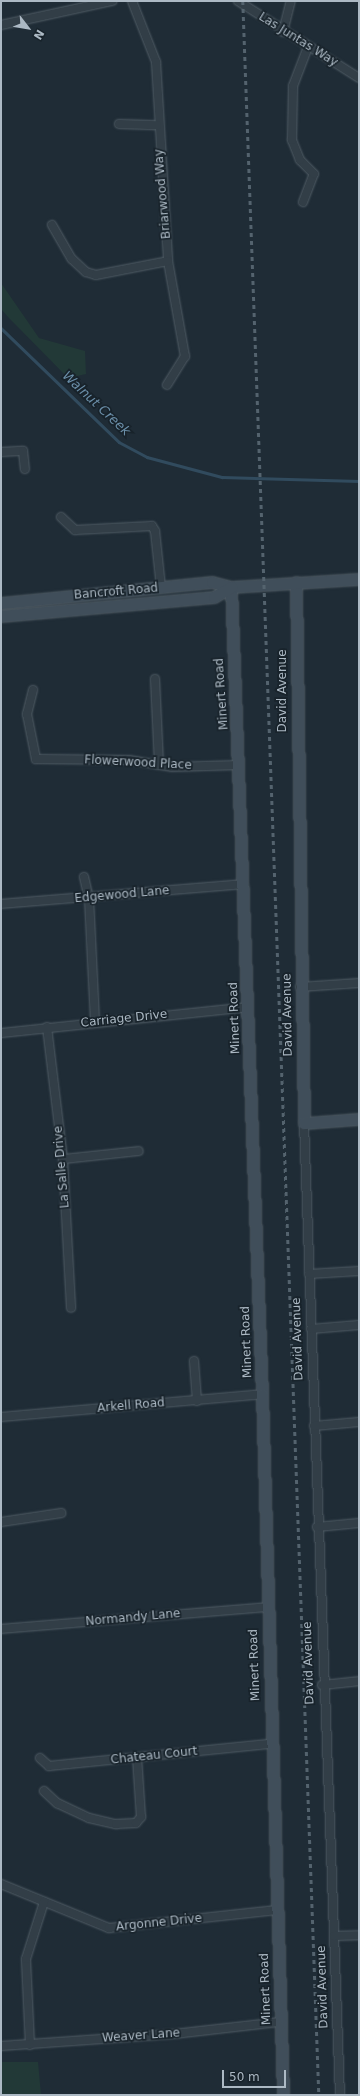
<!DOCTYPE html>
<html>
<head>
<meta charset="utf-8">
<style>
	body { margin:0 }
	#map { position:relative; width:360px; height:2096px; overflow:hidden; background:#1f2c36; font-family:"DejaVu Sans",sans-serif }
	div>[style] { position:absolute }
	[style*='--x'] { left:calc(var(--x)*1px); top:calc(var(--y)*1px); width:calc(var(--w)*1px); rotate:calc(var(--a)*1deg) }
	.green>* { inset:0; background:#223937 }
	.stream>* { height:2.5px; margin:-1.25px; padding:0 1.25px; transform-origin:1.25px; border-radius:1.25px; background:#314b5e }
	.roads { filter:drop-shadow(0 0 1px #505c65) drop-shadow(0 0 1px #505c65) }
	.street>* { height:8px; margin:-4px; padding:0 4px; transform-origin:4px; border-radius:4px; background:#323e47 }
	.secondary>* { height:11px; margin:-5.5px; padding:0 5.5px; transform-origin:5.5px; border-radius:5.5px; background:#404e5a }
	.rail>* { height:2.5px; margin-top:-1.25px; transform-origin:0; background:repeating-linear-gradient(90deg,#54636e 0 4px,transparent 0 8px) }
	span { translate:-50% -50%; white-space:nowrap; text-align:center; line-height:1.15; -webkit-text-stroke:3.5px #18232b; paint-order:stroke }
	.street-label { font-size:12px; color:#acb9c4 }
	.water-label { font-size:13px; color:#6b8fa9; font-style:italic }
	.frame { position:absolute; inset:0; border:2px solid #acb9c4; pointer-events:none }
	.north { position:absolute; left:8px; top:8px; width:40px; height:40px; -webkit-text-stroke:3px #18232b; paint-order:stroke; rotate:121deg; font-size:11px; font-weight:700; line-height:16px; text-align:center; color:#acb9c4 }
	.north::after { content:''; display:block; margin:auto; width:14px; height:18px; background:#acb9c4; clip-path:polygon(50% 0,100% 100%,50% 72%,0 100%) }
	.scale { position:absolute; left:222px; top:2070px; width:64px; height:18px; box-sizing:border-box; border:2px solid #acb9c4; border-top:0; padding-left:5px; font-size:12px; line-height:14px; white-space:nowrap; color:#acb9c4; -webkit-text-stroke:3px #18232b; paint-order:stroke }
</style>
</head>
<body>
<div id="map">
	<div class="green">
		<div style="clip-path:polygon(1px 283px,39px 338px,85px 351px,86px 374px,68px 378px,8px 317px,1px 309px)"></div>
		<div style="clip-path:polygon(1px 2062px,38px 2062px,41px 2095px,1px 2095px)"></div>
	</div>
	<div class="stream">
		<div style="--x:1;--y:328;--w:164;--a:44"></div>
		<div style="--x:119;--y:442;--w:32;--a:28"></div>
		<div style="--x:147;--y:457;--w:78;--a:14.9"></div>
		<div style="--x:222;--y:477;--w:137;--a:1.7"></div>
	</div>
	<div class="roads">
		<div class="street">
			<div style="--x:132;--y:1;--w:66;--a:68.5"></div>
			<div style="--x:156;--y:62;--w:199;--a:86.5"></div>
			<div style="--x:168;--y:261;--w:97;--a:79.9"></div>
			<div style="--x:185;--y:356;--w:34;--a:122"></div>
			<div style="--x:238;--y:1;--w:143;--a:32.5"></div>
			<div style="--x:1;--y:25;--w:114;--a:-12.2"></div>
			<div style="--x:283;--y:32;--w:32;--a:-76"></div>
			<div style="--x:119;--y:124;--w:38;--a:2"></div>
			<div style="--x:303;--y:202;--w:30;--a:-69"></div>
			<div style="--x:314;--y:174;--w:20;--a:-135"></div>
			<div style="--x:300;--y:160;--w:22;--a:-112"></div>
			<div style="--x:292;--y:140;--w:54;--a:-88.9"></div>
			<div style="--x:293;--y:86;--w:42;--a:-69"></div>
			<div style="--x:52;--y:225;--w:39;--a:60"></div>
			<div style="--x:72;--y:259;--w:19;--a:43"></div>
			<div style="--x:86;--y:272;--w:10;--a:17"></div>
			<div style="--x:96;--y:275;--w:73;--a:-11"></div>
			<div style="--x:1;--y:452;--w:22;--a:-3"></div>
			<div style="--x:23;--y:451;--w:18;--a:84"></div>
			<div style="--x:61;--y:517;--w:19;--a:43"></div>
			<div style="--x:75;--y:530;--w:77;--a:-3"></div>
			<div style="--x:152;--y:526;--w:6;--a:59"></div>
			<div style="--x:155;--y:531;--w:56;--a:83.9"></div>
			<div style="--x:155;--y:679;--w:86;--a:87.3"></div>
			<div style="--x:33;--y:690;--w:25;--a:104"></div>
			<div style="--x:27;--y:714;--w:46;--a:78.7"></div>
			<div style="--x:36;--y:759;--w:93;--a:0.6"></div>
			<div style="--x:129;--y:760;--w:44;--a:9.2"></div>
			<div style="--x:172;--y:767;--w:68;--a:-1.7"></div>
			<div style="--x:84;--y:877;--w:22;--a:77"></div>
			<div style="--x:89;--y:898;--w:124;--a:87.2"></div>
			<div style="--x:1;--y:904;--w:244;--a:-4.7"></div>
			<div style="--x:300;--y:987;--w:59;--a:-3.9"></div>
			<div style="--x:47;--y:1027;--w:133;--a:83.1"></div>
			<div style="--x:63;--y:1159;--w:149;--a:86.9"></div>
			<div style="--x:1;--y:1033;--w:248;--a:-6"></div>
			<div style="--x:304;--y:1123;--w:973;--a:87.88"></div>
			<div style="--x:63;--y:1159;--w:76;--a:-6"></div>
			<div style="--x:309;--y:1274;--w:50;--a:-3.4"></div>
			<div style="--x:311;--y:1329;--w:48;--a:-4.8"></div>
			<div style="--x:194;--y:1361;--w:40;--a:85.7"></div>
			<div style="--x:1;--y:1417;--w:262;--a:-5"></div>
			<div style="--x:314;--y:1426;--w:45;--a:-5.1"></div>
			<div style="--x:1;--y:1522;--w:61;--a:-8.5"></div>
			<div style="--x:317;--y:1527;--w:42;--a:-5.4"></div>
			<div style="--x:1;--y:1629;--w:266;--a:-4.7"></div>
			<div style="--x:322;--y:1685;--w:37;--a:-6"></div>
			<div style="--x:40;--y:1758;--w:12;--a:42"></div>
			<div style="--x:49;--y:1766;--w:223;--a:-5.7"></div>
			<div style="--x:44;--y:1791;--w:18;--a:43"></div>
			<div style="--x:57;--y:1803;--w:35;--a:25"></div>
			<div style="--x:89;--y:1818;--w:28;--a:13"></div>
			<div style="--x:116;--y:1824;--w:20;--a:-3"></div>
			<div style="--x:136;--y:1823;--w:8;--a:-50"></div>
			<div style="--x:141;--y:1817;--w:60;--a:-93.8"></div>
			<div style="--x:1;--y:1884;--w:117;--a:22.2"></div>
			<div style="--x:109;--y:1928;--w:169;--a:-6.1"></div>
			<div style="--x:334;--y:1936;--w:25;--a:-2"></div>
			<div style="--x:30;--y:2045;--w:86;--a:-92.7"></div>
			<div style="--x:26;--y:1959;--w:60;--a:-72.5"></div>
			<div style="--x:1;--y:2046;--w:173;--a:-4"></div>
			<div style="--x:174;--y:2034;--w:107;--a:-6.5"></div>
		</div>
		<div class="secondary">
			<div style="--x:296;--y:582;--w:541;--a:89.15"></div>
			<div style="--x:304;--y:1123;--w:55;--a:-4.2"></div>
			<div style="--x:231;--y:587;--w:808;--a:87.8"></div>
			<div style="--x:262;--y:1394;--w:701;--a:88.28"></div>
			<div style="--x:1;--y:603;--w:212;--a:-5.7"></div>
			<div style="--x:212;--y:582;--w:20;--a:15"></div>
			<div style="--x:231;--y:587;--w:128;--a:-3.6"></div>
			<div style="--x:1;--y:616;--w:214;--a:-5.1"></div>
			<div style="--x:214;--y:597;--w:20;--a:-30"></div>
		</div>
	</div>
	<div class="rail">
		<div style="--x:243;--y:1;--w:2095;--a:87.92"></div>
	</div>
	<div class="street-label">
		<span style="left:298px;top:40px;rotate:32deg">Las Juntas Way</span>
		<span style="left:163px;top:194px;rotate:-95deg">Briarwood Way</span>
		<span style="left:116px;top:592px;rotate:-5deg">Bancroft Road</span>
		<span style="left:283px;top:691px;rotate:-90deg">David Avenue</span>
		<span style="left:222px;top:694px;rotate:-94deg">Minert Road</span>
		<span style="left:138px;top:763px;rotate:3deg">Flowerwood Place</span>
		<span style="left:122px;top:895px;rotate:-5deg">Edgewood Lane</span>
		<span style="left:288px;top:1015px;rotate:-91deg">David Avenue</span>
		<span style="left:235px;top:1018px;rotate:-92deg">Minert Road</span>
		<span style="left:124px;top:1019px;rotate:-6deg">Carriage Drive</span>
		<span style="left:62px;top:1167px;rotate:-95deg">La Salle Drive</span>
		<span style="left:298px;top:1339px;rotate:-92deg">David Avenue</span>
		<span style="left:247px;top:1342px;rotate:-92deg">Minert Road</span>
		<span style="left:131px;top:1406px;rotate:-5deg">Arkell Road</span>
		<span style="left:133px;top:1618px;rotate:-5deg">Normandy Lane</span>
		<span style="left:309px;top:1663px;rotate:-92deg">David Avenue</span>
		<span style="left:255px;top:1665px;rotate:-92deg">Minert Road</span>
		<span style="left:154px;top:1756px;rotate:-6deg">Chateau Court</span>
		<span style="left:159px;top:1923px;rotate:-6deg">Argonne Drive</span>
		<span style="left:323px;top:1987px;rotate:-92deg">David Avenue</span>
		<span style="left:266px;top:1989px;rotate:-92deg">Minert Road</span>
		<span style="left:141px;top:2036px;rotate:-4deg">Weaver Lane</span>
	</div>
	<div class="water-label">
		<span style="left:96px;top:404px;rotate:43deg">Walnut Creek</span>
	</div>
	<div class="frame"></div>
	<div class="north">N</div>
	<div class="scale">50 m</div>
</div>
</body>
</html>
